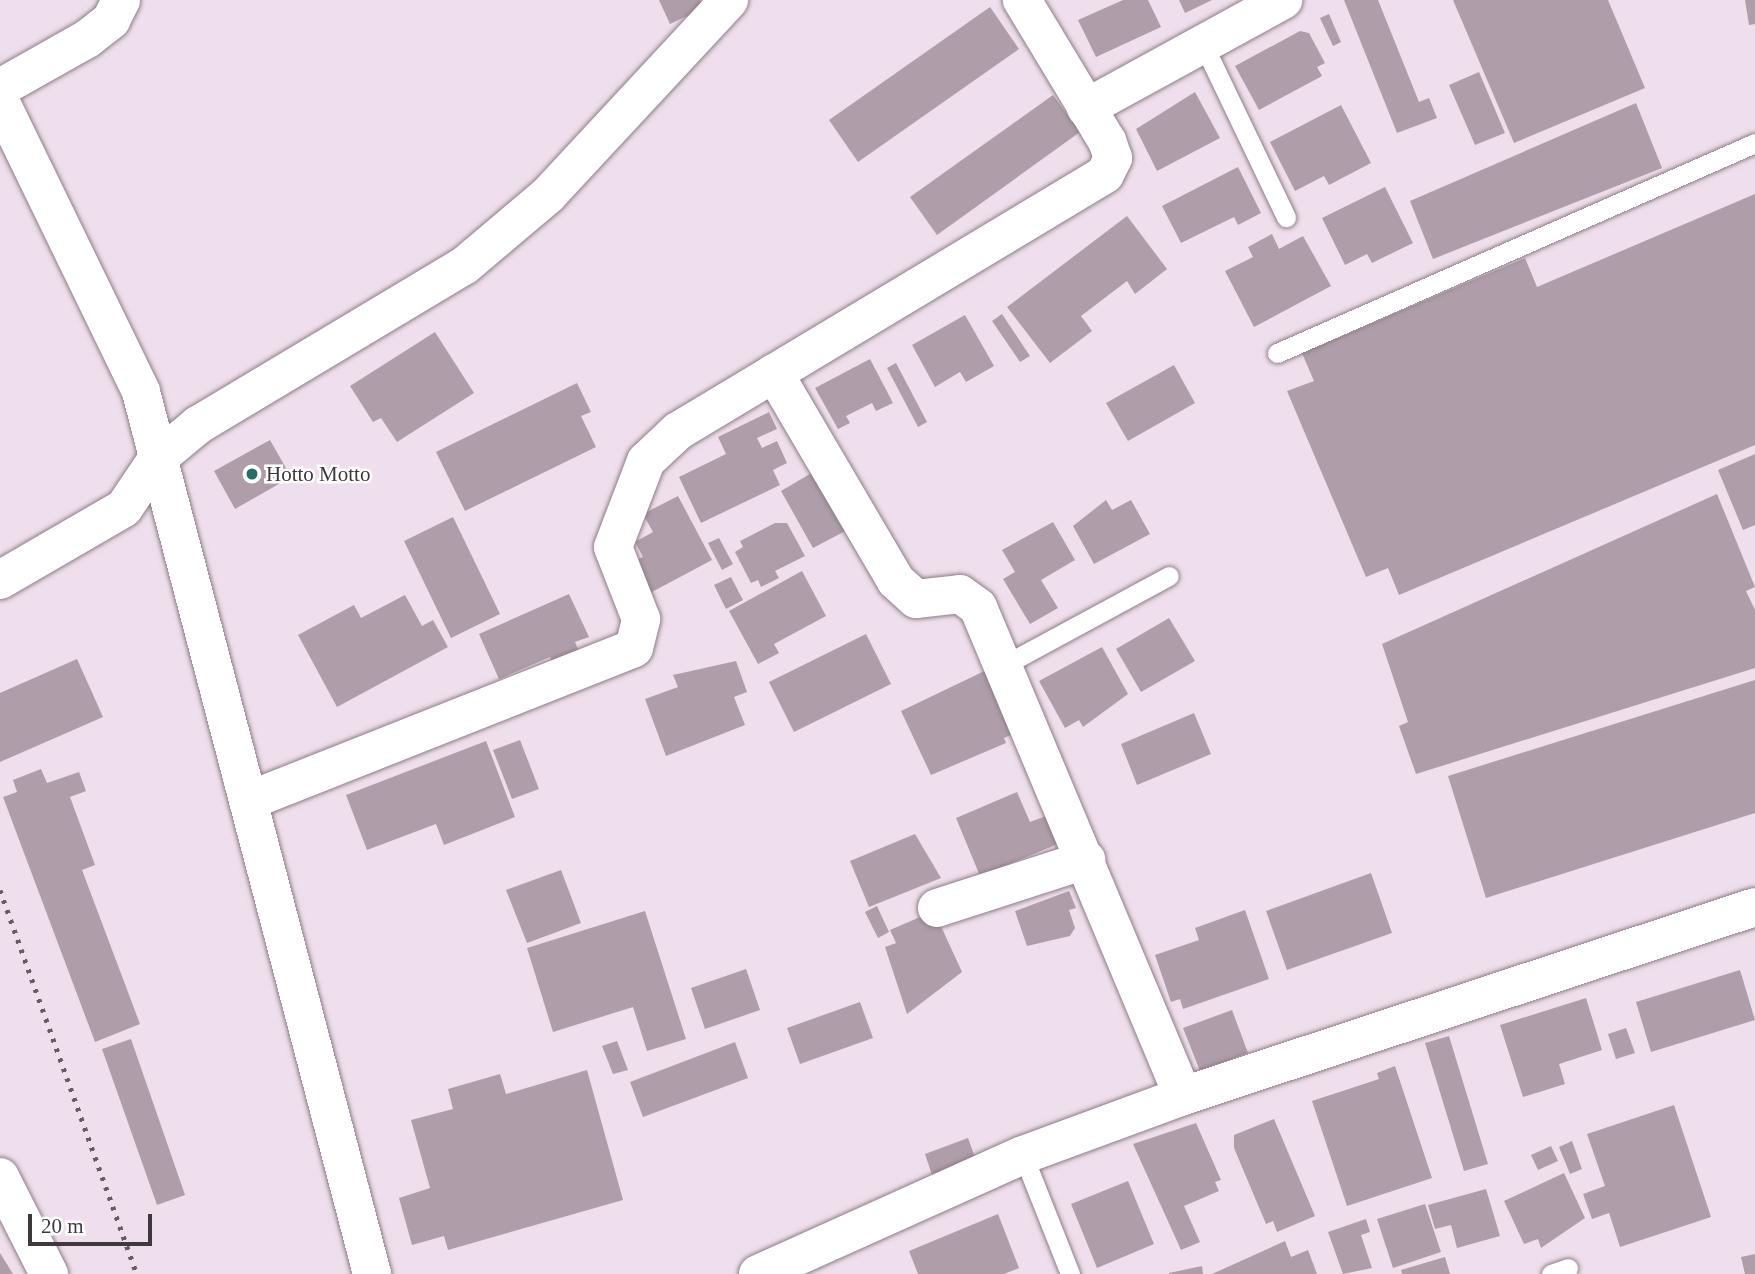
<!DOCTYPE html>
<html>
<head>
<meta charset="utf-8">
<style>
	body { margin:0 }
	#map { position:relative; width:1755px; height:1274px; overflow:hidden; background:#efdeeb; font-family:Georgia,serif }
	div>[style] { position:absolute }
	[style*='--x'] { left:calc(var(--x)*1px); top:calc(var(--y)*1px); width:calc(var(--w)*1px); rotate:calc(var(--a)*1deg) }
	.building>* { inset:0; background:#af9eaa }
	.roads { filter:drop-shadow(0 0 2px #8c7d88) drop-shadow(0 0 2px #8c7d88) }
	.service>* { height:19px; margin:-9.5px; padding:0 9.5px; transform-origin:9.5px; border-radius:9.5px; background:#fff }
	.minor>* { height:38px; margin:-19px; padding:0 19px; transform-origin:19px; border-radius:19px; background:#fff }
	.tertiary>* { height:38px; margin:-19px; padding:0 19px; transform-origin:19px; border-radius:19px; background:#fff }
	.rail>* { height:5px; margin-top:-2.5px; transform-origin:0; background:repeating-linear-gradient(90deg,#645c62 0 3.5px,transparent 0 10.5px) }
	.dots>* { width:19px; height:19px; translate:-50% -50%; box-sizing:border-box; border:4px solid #fff; border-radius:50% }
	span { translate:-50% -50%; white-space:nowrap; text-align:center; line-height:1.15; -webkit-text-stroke:5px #fff; paint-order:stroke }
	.poi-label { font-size:21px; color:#3f393d }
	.left { translate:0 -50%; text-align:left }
	.scale { position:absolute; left:28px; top:1214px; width:124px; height:32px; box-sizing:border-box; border:4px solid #3f393d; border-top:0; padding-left:9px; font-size:21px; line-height:24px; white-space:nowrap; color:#3f393d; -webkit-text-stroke:5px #fff; paint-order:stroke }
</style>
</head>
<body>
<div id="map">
	<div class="building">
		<div style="clip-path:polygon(659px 0,700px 0,704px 8px,670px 24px)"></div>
		<div style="clip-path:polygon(1123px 0,1148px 0,1161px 27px,1096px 57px,1078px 20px)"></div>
		<div style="clip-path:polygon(1179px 0,1212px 0,1185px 13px)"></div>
		<div style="clip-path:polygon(1344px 0,1378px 0,1419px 102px,1429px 98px,1437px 118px,1397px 133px)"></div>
		<div style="clip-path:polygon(1453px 0,1608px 0,1645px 88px,1514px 143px)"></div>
		<div style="clip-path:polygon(1745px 0,1755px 0,1755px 24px,1749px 25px)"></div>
		<div style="clip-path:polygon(990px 7px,1019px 49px,858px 162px,829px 120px)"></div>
		<div style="clip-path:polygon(1329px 14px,1341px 42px,1333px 46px,1320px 18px)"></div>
		<div style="clip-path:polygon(1300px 31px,1309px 33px,1325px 63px,1317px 67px,1322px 76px,1259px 110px,1235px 66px)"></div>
		<div style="clip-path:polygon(1479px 72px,1505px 133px,1475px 145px,1449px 85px)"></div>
		<div style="clip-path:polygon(1195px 92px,1220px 138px,1157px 171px,1136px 129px)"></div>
		<div style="clip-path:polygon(1053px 95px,1080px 132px,937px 235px,910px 197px)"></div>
		<div style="clip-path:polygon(1636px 103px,1662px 168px,1433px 259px,1410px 201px)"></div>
		<div style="clip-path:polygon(1341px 105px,1371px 163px,1329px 185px,1324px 176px,1295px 191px,1270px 142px)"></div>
		<div style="clip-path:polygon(1238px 167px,1261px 213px,1238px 225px,1234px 217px,1181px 243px,1162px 206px)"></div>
		<div style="clip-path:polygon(1385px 187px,1413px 243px,1372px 263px,1367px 254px,1345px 265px,1322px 218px)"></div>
		<div style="clip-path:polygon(1755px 194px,1755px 445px,1399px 595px,1388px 568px,1366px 577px,1287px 391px,1314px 381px,1302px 353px,1525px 258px,1537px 287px)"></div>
		<div style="clip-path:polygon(1127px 216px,1167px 269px,1135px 294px,1127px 281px,1081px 316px,1092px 331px,1050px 363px,1007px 307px)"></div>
		<div style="clip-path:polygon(1272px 234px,1279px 249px,1303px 236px,1331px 286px,1254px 327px,1225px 271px,1253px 257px,1248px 247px)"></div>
		<div style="clip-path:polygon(1002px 314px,1030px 356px,1020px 362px,992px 321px)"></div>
		<div style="clip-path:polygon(965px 315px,994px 366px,966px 382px,960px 372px,935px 387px,912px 345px)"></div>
		<div style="clip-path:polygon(435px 332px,474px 393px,397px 442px,381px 418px,373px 422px,350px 386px)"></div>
		<div style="clip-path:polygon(870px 359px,893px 403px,876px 411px,872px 403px,846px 416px,850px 423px,838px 429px,815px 388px)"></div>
		<div style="clip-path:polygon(896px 363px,927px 422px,918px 427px,887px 368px)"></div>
		<div style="clip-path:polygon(1174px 365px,1195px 403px,1128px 441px,1106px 403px)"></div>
		<div style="clip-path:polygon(577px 383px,591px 412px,581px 416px,596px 447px,465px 511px,436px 452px)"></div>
		<div style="clip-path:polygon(769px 412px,777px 429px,757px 438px,762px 448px,777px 441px,787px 463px,773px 470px,780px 485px,701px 523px,679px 477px,726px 454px,718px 437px)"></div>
		<div style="clip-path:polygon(270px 440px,291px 477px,235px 509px,214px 471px)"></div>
		<div style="clip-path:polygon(1755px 454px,1755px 525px,1743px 530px,1718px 470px)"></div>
		<div style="clip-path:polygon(820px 468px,853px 527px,813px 548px,781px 491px)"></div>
		<div style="clip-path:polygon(1717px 494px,1755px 587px,1746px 591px,1755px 610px,1755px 668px,1416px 774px,1399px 726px,1408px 722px,1382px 644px)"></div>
		<div style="clip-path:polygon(678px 496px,712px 560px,650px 593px,633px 562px,643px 557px,635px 542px,653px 532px,643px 514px)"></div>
		<div style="clip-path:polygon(1106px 500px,1112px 510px,1131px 500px,1150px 534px,1094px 564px,1073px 526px)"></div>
		<div style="clip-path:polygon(453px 517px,500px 614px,451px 638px,404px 541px)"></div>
		<div style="clip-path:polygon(1053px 522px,1075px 560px,1041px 580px,1058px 608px,1030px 624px,1003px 579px,1015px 572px,1002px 550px)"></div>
		<div style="clip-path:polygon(775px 523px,787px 523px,805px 556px,775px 571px,779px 578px,761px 587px,758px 580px,751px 583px,735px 552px,743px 547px,740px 541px)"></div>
		<div style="clip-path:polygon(719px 538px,733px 564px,722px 570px,708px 543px)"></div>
		<div style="clip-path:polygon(802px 571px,826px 616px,774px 644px,779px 653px,758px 664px,729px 611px)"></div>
		<div style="clip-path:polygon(731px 577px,743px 600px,726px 609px,714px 585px)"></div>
		<div style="clip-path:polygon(569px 594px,589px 637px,575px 642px,580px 654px,554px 666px,550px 657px,499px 679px,479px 634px)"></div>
		<div style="clip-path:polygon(405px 595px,422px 626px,433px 620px,448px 647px,337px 707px,298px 635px,354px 605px,361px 618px)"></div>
		<div style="clip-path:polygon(1169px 618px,1195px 661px,1141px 692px,1116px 649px)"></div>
		<div style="clip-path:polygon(866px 634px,891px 684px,794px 732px,769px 682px)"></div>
		<div style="clip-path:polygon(1102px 647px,1128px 694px,1083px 727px,1079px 720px,1065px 728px,1039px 681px)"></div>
		<div style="clip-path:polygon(77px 659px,103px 717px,0 762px,0 693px)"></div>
		<div style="clip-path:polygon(736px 661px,747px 692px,734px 697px,745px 725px,666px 756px,645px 699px,678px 687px,673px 675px)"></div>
		<div style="clip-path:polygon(997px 665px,1026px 728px,1004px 738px,1006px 743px,931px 775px,901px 711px)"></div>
		<div style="clip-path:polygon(1755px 680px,1755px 813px,1486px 898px,1448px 776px)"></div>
		<div style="clip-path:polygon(1194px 713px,1211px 754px,1137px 785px,1121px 744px)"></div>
		<div style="clip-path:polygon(520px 740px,539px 789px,512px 799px,493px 750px)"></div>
		<div style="clip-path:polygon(486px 741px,515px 817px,444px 845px,436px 824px,367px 850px,346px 795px)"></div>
		<div style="clip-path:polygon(41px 769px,47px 783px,79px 772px,86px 791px,70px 797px,95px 865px,82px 870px,140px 1024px,95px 1042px,3px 797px,17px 792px,13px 780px)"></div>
		<div style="clip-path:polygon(1017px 792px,1030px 822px,1046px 816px,1058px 844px,980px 876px,956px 818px)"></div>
		<div style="clip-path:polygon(915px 834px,941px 878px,869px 907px,850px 861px)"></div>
		<div style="clip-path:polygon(561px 870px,581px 923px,527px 943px,506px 890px)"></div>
		<div style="clip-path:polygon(1371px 873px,1392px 933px,1287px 970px,1266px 911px)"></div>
		<div style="clip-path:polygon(1069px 891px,1076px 908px,1069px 910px,1075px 928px,1070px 936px,1027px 946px,1015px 911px)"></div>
		<div style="clip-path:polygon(877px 906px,889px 932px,878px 938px,865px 912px)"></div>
		<div style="clip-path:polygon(1245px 910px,1269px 979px,1183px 1009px,1180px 999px,1171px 1002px,1155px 955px,1199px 940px,1195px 928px)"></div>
		<div style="clip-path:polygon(645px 911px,686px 1039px,647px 1051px,633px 1007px,553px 1032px,527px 948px)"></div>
		<div style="clip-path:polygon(934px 911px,962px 972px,907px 1014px,885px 947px,896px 943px,890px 930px)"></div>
		<div style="clip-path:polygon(746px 969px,760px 1010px,705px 1029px,691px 988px)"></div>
		<div style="clip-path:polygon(1740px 970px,1755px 1020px,1651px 1052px,1636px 1002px)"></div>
		<div style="clip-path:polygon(1586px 998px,1602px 1050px,1559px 1064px,1565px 1084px,1523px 1097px,1500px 1025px)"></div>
		<div style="clip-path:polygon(860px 1002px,873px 1038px,800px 1064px,787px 1028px)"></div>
		<div style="clip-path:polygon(1232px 1010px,1248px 1053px,1200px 1071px,1183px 1028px)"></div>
		<div style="clip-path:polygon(1626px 1028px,1635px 1053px,1616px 1059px,1608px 1034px)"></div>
		<div style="clip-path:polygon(1449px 1036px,1488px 1164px,1464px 1171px,1425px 1043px)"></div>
		<div style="clip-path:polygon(131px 1039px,185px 1195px,157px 1205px,102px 1049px)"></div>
		<div style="clip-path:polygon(617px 1041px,628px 1070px,613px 1074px,602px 1046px)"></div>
		<div style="clip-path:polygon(735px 1042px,748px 1078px,643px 1117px,630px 1082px)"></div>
		<div style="clip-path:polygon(1395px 1066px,1432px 1178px,1347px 1206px,1312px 1101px,1379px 1079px,1377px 1073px)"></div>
		<div style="clip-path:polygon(587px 1070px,623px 1200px,448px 1250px,444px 1236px,412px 1245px,399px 1198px,430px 1188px,411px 1120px,453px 1109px,448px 1089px,500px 1074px,506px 1094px)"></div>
		<div style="clip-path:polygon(1674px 1105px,1711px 1217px,1620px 1247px,1609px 1213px,1592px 1219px,1583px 1194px,1605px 1186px,1587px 1134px)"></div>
		<div style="clip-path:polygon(1274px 1119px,1315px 1216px,1277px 1232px,1273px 1221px,1266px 1224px,1234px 1148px,1234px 1135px)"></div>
		<div style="clip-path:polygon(1196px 1123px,1221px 1180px,1215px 1182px,1219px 1191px,1184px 1206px,1200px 1242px,1181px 1250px,1133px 1144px)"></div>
		<div style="clip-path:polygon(968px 1138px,976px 1160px,932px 1175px,925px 1154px)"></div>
		<div style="clip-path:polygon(1572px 1141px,1582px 1169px,1570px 1174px,1559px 1147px)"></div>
		<div style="clip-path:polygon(1551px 1146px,1558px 1161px,1538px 1170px,1531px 1155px)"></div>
		<div style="clip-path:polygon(1564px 1173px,1585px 1218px,1541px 1248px,1538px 1239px,1524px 1244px,1504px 1201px)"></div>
		<div style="clip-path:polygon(1128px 1181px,1154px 1244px,1097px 1268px,1071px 1204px)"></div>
		<div style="clip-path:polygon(1486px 1189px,1500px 1236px,1457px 1248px,1451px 1225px,1435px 1229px,1428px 1205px)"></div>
		<div style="clip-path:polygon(1425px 1204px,1441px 1252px,1393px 1268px,1377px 1219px)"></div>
		<div style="clip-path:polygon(998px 1214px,1019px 1268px,1004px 1274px,918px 1274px,909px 1251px)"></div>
		<div style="clip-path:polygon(1366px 1219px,1370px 1232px,1361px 1235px,1372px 1268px,1343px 1274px,1328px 1232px)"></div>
		<div style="clip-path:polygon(1285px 1241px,1291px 1257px,1308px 1250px,1317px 1274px,1212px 1274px)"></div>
		<div style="clip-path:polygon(0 1253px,13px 1274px,0 1274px)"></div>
		<div style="clip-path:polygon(1755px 1254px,1755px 1274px,1745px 1274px,1741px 1257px)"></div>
		<div style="clip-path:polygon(1445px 1257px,1450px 1274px,1402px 1274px,1401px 1270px)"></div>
		<div style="clip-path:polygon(1202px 1266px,1203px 1274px,1169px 1274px,1169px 1273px)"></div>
	</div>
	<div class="roads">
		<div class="service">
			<div style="--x:1204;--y:46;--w:190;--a:64.4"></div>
			<div style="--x:1277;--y:353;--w:522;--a:-23.72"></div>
			<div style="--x:1006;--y:664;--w:185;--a:-28.4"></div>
			<div style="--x:1023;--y:1155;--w:128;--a:68.4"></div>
			<div style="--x:1551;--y:1274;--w:18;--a:-19"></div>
		</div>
		<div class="minor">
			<div style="--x:0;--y:88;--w:100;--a:-29.4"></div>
			<div style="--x:87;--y:39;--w:31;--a:-38"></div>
			<div style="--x:111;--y:20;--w:22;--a:-63"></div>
			<div style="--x:1086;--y:108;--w:225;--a:-28.7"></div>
			<div style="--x:774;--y:373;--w:241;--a:59.6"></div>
			<div style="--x:896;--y:581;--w:27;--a:42"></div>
			<div style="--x:916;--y:599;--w:44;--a:-6.5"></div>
			<div style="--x:960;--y:594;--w:22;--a:36"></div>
			<div style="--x:978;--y:607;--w:530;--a:67.26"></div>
			<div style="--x:157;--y:459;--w:53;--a:-39.7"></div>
			<div style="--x:198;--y:425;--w:310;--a:-30.9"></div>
			<div style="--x:464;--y:266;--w:110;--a:-40.2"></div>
			<div style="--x:548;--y:195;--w:266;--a:-47.1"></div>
			<div style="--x:248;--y:801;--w:415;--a:-21.6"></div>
			<div style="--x:634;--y:648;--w:30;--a:-76"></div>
			<div style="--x:641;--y:619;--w:77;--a:-111.3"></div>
			<div style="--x:613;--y:547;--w:92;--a:-69"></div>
			<div style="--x:646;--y:461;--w:44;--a:-43.2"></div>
			<div style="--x:678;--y:431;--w:498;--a:-31"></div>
			<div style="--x:1105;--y:174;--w:18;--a:-63"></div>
			<div style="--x:1113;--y:158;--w:18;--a:-109"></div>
			<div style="--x:1107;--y:141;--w:165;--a:-121.1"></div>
			<div style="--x:937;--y:908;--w:157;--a:-17.9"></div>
			<div style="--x:0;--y:1177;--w:109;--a:63.2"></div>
			<div style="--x:758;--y:1274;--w:290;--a:-24.2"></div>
			<div style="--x:1023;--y:1155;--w:171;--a:-20.2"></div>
			<div style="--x:1183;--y:1096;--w:602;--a:-18.28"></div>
		</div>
		<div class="tertiary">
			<div style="--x:0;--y:101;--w:323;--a:64.1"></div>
			<div style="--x:141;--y:392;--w:912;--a:75.32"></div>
			<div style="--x:0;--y:580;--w:143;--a:-30.1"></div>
			<div style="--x:124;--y:508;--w:59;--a:-56"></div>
		</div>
	</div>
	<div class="rail">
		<div style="--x:0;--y:890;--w:408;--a:70.4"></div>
	</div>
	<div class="dots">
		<div style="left:252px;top:474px;background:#256e66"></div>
	</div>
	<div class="poi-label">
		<span class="left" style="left:266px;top:474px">Hotto Motto</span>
	</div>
	<div class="scale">20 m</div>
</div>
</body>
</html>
